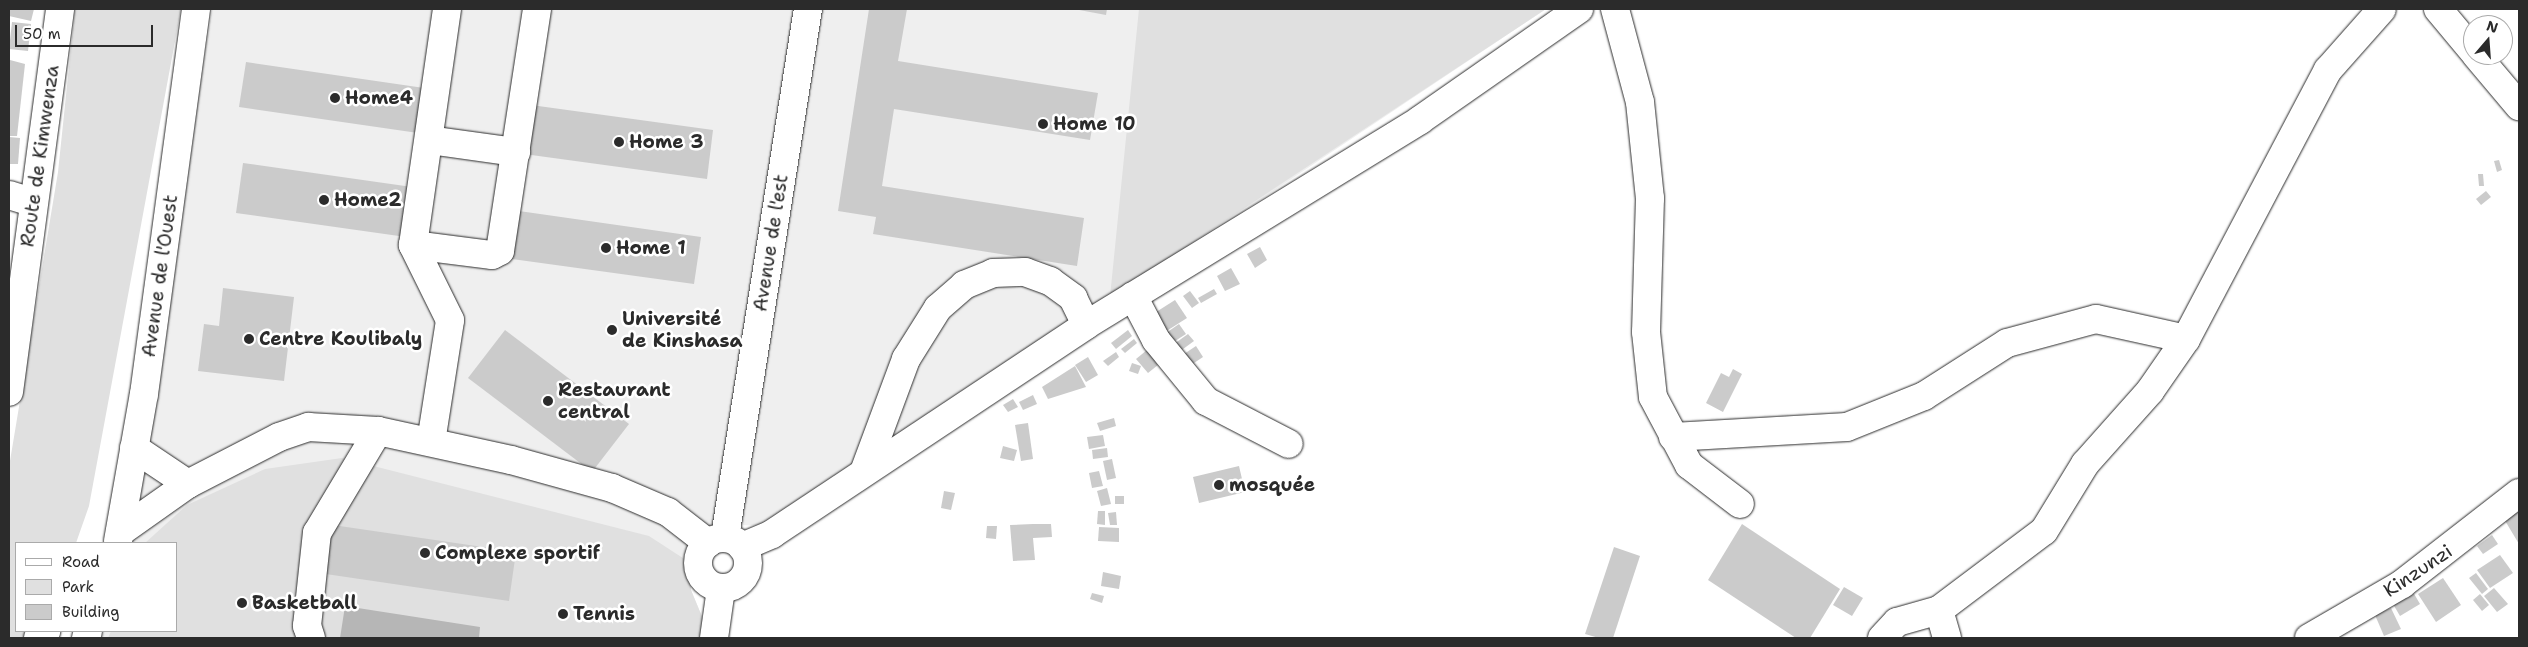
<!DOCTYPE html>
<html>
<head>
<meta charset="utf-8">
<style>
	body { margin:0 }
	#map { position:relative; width:2528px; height:647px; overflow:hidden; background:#fff; font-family:"Shantell Sans",sans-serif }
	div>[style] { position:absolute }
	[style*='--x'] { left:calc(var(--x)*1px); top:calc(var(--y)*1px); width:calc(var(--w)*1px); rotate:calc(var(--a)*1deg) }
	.built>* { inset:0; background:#efefef }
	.green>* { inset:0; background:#e0e0e0 }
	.water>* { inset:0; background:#b6b6b6 }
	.building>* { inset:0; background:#cbcbcb }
	.roads { filter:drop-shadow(0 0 1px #2b2b2b) drop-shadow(0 0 1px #2b2b2b) }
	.minor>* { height:28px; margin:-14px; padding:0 14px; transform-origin:14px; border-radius:14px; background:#fff }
	.minor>.ring { margin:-14px; padding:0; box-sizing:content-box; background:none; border:28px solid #fff; border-radius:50% }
	.dots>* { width:14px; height:14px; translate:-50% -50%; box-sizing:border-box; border:2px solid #fff; border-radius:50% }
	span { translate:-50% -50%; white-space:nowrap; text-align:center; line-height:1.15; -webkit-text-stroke:5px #fff; paint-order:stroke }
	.poi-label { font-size:19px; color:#2b2b2b; font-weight:700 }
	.left { translate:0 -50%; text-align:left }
	.street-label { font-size:19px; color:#2b2b2b }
	.frame { position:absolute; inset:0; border:10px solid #2b2b2b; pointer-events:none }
	.legend { position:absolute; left:15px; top:542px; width:162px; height:90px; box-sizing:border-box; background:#fff; border:1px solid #aaa; margin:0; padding:6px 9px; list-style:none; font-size:15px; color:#2b2b2b }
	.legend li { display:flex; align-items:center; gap:10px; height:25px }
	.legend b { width:25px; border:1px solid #aaa }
	.north { position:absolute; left:2463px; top:15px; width:50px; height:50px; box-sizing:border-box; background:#fff; border:1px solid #aaa; border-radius:50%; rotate:18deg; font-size:14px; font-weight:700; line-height:20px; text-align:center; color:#2b2b2b }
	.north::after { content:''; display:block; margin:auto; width:18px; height:22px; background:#2b2b2b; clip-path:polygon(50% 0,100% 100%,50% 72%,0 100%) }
	.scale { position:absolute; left:15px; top:25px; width:138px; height:22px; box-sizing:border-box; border:2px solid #2b2b2b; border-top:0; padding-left:6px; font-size:15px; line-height:18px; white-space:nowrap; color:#2b2b2b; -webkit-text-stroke:4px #fff; paint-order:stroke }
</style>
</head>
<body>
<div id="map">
	<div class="built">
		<div style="clip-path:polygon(212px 9px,1546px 9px,772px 526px,735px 525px,702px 541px,689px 562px,691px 590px,703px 619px,701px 638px,89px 638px,92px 631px,176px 631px,176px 543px,123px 543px,148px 423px)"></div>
	</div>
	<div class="green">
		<div style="clip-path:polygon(75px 9px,181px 9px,89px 506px,76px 543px,16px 543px,16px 631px,47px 631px,44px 638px,9px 638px,9px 467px,58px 172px)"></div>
		<div style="clip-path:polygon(1139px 9px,1546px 9px,1110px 297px)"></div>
		<div style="clip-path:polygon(342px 458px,649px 536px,689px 562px,691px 590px,703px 619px,701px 638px,108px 638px,111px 631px,176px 631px,176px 543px,145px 543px,187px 505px,265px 469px)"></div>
	</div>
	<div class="water">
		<div style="clip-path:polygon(345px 606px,480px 627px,479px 638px,340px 638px)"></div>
	</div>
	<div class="building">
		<div style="clip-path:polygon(10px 9px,34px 9px,31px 21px,9px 16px)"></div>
		<div style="clip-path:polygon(869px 9px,907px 9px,898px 61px,1098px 93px,1090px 140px,894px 109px,882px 186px,1084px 218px,1077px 266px,873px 234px,876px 217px,838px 211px)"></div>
		<div style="clip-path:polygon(1074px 9px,1107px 9px,1106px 15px)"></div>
		<div style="clip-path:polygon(12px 22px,31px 24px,28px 51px,9px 49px)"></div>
		<div style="clip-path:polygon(10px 60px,25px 64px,17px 136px,9px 136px)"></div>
		<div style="clip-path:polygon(246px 62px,431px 89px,425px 134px,239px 107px)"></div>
		<div style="clip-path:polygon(531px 105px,713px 130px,707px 179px,524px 154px)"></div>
		<div style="clip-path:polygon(9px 137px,20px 138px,18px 164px,9px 164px)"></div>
		<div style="clip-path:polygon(2499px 160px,2502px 170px,2497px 172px,2494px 161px)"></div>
		<div style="clip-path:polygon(243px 163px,412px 187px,406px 237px,236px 213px)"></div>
		<div style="clip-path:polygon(2478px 174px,2483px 174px,2484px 186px,2479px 186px)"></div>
		<div style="clip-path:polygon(2486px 191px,2491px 197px,2481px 205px,2476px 199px)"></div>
		<div style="clip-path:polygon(519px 211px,701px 237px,694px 284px,512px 259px)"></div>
		<div style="clip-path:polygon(1260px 247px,1267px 260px,1255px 268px,1247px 254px)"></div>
		<div style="clip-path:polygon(1231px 268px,1240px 284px,1225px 291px,1217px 276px)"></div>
		<div style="clip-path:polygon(223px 288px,294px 297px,284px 381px,198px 371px,204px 324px,219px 326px)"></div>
		<div style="clip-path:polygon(1214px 289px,1217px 294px,1201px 303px,1198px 298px)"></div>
		<div style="clip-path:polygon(1190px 291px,1199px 303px,1192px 308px,1183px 296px)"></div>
		<div style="clip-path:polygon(1175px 300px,1187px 318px,1165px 332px,1153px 314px)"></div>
		<div style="clip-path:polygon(1179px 324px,1186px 334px,1172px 343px,1166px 333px)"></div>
		<div style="clip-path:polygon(505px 330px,629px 424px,592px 472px,468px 378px)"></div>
		<div style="clip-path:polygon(1128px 330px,1132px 336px,1116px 349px,1111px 343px)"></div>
		<div style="clip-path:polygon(1188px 334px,1194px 341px,1179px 352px,1174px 344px)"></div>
		<div style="clip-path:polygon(1134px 339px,1137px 343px,1125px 353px,1121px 349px)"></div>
		<div style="clip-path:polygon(1196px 346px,1203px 357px,1191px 365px,1184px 354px)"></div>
		<div style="clip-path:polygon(1147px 350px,1158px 365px,1148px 373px,1136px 359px)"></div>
		<div style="clip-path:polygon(1116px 352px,1119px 357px,1108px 366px,1103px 361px)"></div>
		<div style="clip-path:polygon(1088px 357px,1098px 375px,1086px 382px,1075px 365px)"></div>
		<div style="clip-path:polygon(1132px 363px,1141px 366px,1138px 374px,1129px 371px)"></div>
		<div style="clip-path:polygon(1075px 366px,1086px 387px,1048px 399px,1042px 387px)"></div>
		<div style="clip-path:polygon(1733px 369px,1742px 374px,1723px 412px,1706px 403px,1721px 373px,1729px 377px)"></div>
		<div style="clip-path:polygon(1033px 395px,1037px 404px,1023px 410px,1019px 402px)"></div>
		<div style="clip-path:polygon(1013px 399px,1018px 407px,1008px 412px,1003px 405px)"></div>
		<div style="clip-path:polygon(1114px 418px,1116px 426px,1100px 431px,1097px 423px)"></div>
		<div style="clip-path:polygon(1028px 423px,1033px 459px,1021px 461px,1015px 425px)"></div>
		<div style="clip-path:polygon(1103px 435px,1105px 446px,1089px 449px,1087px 437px)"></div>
		<div style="clip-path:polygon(1003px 446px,1017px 450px,1014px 461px,1000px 458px)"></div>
		<div style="clip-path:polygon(1107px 448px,1108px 457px,1093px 459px,1092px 450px)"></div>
		<div style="clip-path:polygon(1112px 459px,1116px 478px,1107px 480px,1103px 461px)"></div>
		<div style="clip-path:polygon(1239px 466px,1245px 492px,1199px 503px,1193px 477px)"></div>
		<div style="clip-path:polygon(1099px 471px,1103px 486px,1092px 488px,1089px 473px)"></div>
		<div style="clip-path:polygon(1107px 488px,1111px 504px,1101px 506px,1097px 491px)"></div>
		<div style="clip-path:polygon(944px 491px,955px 493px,951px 510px,941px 508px)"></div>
		<div style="clip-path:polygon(1115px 496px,1124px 496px,1124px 504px,1115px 504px)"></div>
		<div style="clip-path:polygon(2518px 510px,2519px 511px,2519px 544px,2504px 519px)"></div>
		<div style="clip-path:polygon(1098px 511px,1105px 511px,1105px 525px,1097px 524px)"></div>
		<div style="clip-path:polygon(1116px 512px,1117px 525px,1110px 525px,1108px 513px)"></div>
		<div style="clip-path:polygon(326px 524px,516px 552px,509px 601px,319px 573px)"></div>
		<div style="clip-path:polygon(1033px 524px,1051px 524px,1052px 537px,1033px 538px,1035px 560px,1013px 561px,1010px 525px)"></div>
		<div style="clip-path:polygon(1742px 524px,1840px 589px,1810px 638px,1796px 638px,1708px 580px)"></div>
		<div style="clip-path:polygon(987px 526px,997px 526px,996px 539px,986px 538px)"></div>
		<div style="clip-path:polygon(1099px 527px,1119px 528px,1119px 542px,1098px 541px)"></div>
		<div style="clip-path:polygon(2492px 535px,2498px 544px,2483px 554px,2477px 546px)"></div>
		<div style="clip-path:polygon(1614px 547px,1640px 556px,1613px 638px,1599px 638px,1585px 634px)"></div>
		<div style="clip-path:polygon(2500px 555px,2513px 573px,2490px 588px,2477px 570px)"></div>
		<div style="clip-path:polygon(1103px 572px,1121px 576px,1119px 589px,1101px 586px)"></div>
		<div style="clip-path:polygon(2476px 573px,2488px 589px,2482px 594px,2469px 578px)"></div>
		<div style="clip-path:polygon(2443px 578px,2461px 605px,2436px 622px,2418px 594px)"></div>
		<div style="clip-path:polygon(1844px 587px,1863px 598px,1852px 616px,1833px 605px)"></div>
		<div style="clip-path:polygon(2494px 588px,2508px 604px,2497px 612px,2484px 596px)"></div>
		<div style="clip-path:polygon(2413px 592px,2420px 604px,2400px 616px,2393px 604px)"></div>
		<div style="clip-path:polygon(1092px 593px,1104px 596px,1102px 603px,1090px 599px)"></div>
		<div style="clip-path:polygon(2480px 594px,2489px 605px,2482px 611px,2473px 600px)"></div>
		<div style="clip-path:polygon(2391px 608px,2401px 629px,2384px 636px,2375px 615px)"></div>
	</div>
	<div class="roads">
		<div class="minor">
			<div style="--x:1615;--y:9;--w:96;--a:75"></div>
			<div style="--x:1640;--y:102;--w:97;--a:84.1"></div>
			<div style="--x:1650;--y:198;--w:134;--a:91.7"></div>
			<div style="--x:1646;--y:332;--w:65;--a:83.9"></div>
			<div style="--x:1653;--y:397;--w:77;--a:62.1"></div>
			<div style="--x:1689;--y:465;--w:64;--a:37.4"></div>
			<div style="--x:2438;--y:9;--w:55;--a:50.2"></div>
			<div style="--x:2476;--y:55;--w:67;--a:49.9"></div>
			<div style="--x:429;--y:140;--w:88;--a:7.9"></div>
			<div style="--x:9;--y:195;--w:24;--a:17"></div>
			<div style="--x:413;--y:245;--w:80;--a:7.2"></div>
			<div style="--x:492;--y:255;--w:9;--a:-27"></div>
			<div style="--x:500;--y:251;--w:245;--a:-81.3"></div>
			<div style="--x:1133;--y:296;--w:50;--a:62.4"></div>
			<div style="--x:1156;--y:340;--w:79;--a:50.7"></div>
			<div style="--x:1206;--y:401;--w:93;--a:27.4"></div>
			<div style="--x:9;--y:392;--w:386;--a:-82.4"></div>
			<div style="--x:1673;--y:437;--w:174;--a:-3.3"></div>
			<div style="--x:1847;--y:427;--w:83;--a:-21.9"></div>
			<div style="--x:1924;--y:396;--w:98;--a:-32.6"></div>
			<div style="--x:2007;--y:343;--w:92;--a:-15.1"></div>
			<div style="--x:2096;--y:319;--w:92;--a:12.5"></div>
			<div style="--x:2186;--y:339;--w:304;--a:-62.2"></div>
			<div style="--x:2328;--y:70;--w:81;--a:-48.5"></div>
			<div style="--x:431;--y:442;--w:123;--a:-81.1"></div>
			<div style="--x:450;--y:320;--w:84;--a:-116.3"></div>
			<div style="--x:413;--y:245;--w:238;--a:-81.8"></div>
			<div style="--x:134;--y:448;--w:65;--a:33.7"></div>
			<div style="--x:864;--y:472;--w:121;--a:-69.6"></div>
			<div style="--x:906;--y:359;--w:60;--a:-57.9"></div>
			<div style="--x:938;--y:308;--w:35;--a:-41"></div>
			<div style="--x:964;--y:285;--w:31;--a:-22"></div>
			<div style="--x:993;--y:273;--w:32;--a:-2"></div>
			<div style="--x:1025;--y:272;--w:27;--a:20"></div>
			<div style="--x:1050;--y:281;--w:29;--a:36"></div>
			<div style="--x:1073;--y:298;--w:30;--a:64"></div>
			<div style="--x:120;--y:532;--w:83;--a:-35.2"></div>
			<div style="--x:188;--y:484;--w:102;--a:-27.3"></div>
			<div style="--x:279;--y:437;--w:31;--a:-19"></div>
			<div style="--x:308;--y:427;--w:70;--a:3.3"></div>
			<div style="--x:378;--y:431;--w:136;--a:12.3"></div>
			<div style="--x:511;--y:460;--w:105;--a:15.5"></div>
			<div style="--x:612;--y:488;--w:61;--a:23.2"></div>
			<div style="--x:668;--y:512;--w:51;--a:37.8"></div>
			<div style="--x:725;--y:537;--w:534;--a:-81.07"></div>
			<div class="ring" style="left:698px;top:538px;width:22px;height:22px"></div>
			<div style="--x:118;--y:541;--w:149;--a:-80"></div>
			<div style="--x:144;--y:394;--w:388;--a:-82.3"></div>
			<div style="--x:742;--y:547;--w:33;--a:-23"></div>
			<div style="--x:772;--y:534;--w:377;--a:-33.6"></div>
			<div style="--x:1086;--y:325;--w:392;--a:-31.5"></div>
			<div style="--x:1420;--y:120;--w:194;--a:-34.9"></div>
			<div style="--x:1939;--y:610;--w:131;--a:-37"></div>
			<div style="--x:2044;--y:531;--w:79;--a:-58.5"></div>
			<div style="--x:2085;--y:464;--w:98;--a:-48.3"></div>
			<div style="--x:2150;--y:391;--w:63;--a:-55.3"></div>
			<div style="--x:38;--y:638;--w:11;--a:-41"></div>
			<div style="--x:86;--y:638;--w:7;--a:-74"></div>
			<div style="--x:311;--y:638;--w:13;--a:-108"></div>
			<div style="--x:307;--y:626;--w:94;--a:-83.9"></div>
			<div style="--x:317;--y:533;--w:119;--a:-59.1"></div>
			<div style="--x:714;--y:638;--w:49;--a:-81.9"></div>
			<div style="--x:1882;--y:638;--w:22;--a:-47"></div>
			<div style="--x:1897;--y:622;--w:44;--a:-15.9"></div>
			<div style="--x:1939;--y:610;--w:29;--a:74"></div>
			<div style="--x:2309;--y:638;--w:108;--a:-30.1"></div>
			<div style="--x:2402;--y:584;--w:148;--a:-37.9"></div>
		</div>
	</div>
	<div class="dots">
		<div style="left:335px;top:98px;background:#2b2b2b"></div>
		<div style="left:1043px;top:124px;background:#2b2b2b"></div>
		<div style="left:619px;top:142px;background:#2b2b2b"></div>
		<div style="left:324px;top:200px;background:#2b2b2b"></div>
		<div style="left:606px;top:248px;background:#2b2b2b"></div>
		<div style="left:612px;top:330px;background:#2b2b2b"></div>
		<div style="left:249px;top:339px;background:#2b2b2b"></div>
		<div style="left:548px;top:401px;background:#2b2b2b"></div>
		<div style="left:1219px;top:485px;background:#2b2b2b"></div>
		<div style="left:425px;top:553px;background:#2b2b2b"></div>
		<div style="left:242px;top:603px;background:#2b2b2b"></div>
		<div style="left:563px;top:614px;background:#2b2b2b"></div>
	</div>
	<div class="poi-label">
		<span class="left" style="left:345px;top:98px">Home4</span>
		<span class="left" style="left:1053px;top:124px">Home 10</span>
		<span class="left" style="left:629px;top:142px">Home 3</span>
		<span class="left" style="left:334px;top:200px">Home2</span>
		<span class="left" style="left:616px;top:248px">Home 1</span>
		<span class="left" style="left:622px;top:330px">Université<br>de Kinshasa</span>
		<span class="left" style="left:259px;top:339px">Centre Koulibaly</span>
		<span class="left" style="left:558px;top:401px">Restaurant<br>central</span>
		<span class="left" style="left:1229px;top:485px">mosquée</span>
		<span class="left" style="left:435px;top:553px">Complexe sportif</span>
		<span class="left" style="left:252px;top:603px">Basketball</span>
		<span class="left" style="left:573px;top:614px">Tennis</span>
	</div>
	<div class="street-label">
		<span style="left:40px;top:156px;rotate:-82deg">Route de Kimwenza</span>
		<span style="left:771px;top:243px;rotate:-81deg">Avenue de l'est</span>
		<span style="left:160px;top:276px;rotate:-82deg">Avenue de l'Ouest</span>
		<span style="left:2418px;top:571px;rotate:-34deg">Kinzunzi</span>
	</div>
	<div class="frame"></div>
	<ul class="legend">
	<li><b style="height:6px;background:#fff"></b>Road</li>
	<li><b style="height:14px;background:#e0e0e0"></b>Park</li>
	<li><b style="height:14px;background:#cbcbcb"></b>Building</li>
	</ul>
	<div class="north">N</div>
	<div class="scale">50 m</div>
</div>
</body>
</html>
